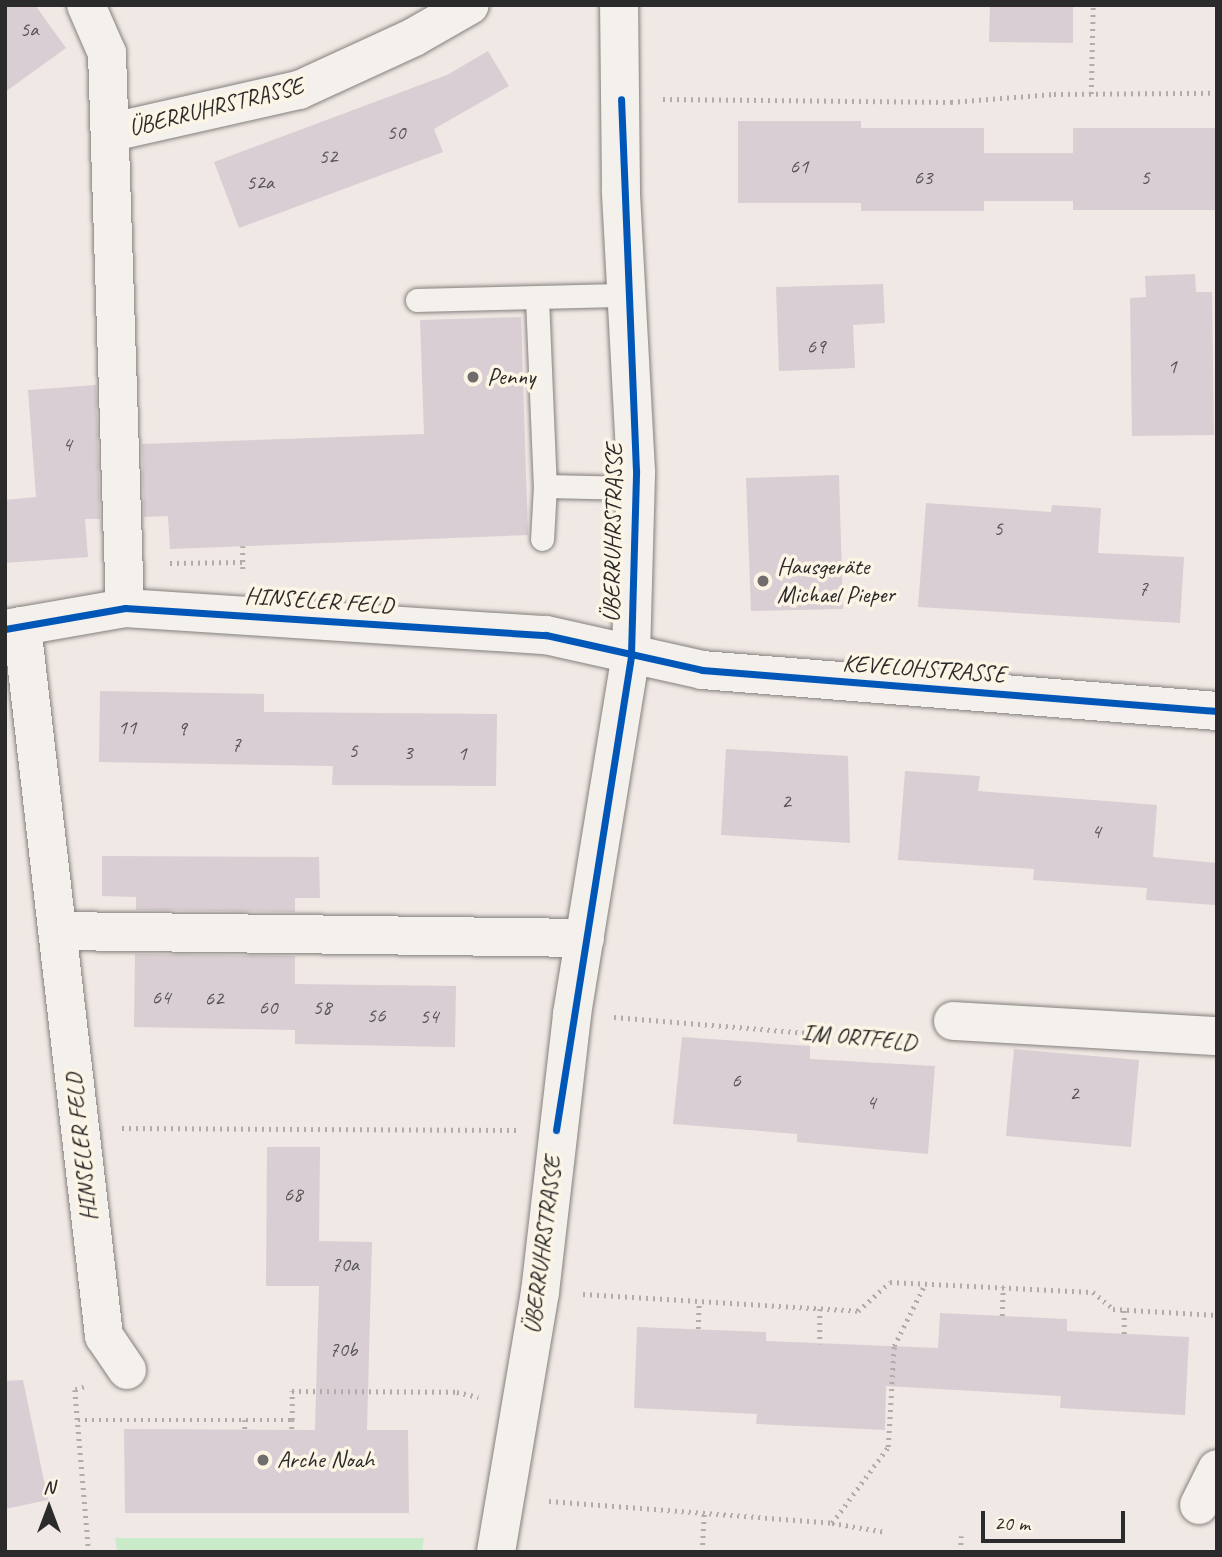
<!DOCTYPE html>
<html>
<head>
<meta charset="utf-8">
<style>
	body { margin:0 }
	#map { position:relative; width:1222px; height:1557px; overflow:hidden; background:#f0e8e4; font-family:Caveat,sans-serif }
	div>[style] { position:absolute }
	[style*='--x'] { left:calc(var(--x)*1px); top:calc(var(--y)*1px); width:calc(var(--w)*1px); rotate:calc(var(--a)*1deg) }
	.green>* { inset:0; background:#caebca }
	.building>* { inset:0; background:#d9ced3 }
	.path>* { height:4.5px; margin-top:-2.25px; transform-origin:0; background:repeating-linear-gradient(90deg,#afaca9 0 2px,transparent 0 7px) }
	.roads { filter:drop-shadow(0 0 2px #84807e) drop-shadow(0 0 2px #84807e) }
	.service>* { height:23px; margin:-11.5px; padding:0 11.5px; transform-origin:11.5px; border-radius:11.5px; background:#f4f0eb }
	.minor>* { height:38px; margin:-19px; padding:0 19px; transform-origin:19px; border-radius:19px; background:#f4f0eb }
	.secondary>* { height:38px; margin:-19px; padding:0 19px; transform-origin:19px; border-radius:19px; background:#f4f0eb }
	.cycleway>* { height:7px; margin:-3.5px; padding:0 3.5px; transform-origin:3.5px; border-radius:3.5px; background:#0057b8 }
	.dots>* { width:19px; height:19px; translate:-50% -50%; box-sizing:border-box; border:4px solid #fcf5e5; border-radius:50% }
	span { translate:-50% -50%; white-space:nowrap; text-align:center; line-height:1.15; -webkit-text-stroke:7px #fcf5e5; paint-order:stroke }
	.number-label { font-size:21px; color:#565455 }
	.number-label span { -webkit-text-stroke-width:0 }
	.street-label { font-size:24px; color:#2b2b2b }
	.poi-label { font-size:24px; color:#2b2b2b }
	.left { translate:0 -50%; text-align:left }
	.frame { position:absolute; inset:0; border:7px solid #2b2b2b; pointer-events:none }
	.north { position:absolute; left:14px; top:1473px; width:70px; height:70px; -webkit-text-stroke:5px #fcf5e5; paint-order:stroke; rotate:0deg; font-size:19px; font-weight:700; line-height:28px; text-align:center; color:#2b2b2b }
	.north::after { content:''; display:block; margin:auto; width:24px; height:32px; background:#2b2b2b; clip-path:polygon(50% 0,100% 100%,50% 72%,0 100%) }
	.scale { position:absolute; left:981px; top:1511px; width:144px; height:32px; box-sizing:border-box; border:4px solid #2b2b2b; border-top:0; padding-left:9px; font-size:21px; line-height:24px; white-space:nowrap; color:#2b2b2b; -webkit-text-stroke:5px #fcf5e5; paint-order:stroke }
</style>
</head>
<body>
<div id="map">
	<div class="green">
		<div style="clip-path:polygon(115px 1538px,424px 1538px,422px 1552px,117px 1552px)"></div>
	</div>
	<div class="building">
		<div style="clip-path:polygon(5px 5px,35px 5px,66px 48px,5px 92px)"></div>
		<div style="clip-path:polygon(990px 5px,1073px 5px,1073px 43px,989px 42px)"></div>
		<div style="clip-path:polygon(488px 51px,509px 86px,434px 129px,443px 152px,239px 228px,214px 162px,447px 75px)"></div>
		<div style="clip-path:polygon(738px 121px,861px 121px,861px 128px,984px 128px,984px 153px,1073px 153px,1073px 128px,1217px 128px,1217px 210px,1073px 210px,1073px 201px,984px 201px,984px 211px,861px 211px,861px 203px,738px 203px)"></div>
		<div style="clip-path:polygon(1195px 274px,1196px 292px,1212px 292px,1214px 435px,1132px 436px,1130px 298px,1146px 297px,1145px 276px)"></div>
		<div style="clip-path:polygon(883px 284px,885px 323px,853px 325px,855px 368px,779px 371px,776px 287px)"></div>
		<div style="clip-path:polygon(521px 317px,528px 535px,170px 549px,168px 516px,144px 517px,142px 444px,424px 434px,420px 320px)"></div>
		<div style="clip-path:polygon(96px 385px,100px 519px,85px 519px,88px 557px,5px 563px,5px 500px,36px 497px,28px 390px)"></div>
		<div style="clip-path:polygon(839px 475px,843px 609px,751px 611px,746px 478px)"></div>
		<div style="clip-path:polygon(926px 503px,1051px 512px,1052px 505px,1101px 508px,1098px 553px,1184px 557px,1180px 623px,918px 607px)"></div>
		<div style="clip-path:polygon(100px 691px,264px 694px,264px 712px,497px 714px,496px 786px,332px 785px,333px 766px,99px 762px)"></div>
		<div style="clip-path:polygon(726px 749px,848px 756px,850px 843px,721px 835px)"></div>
		<div style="clip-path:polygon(905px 771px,980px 776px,978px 791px,1157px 805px,1153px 857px,1217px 863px,1215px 905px,1146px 900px,1147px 888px,1033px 880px,1034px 869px,898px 860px)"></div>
		<div style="clip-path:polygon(102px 856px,319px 857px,320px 898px,295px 898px,295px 912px,136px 910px,136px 897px,102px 896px)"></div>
		<div style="clip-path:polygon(135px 954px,295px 956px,295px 984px,456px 986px,455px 1047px,295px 1044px,295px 1030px,134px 1027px)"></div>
		<div style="clip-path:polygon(682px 1037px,810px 1046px,810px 1059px,935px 1066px,928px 1154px,797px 1142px,797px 1134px,673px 1124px)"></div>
		<div style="clip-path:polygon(1014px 1049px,1139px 1060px,1131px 1147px,1006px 1136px)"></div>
		<div style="clip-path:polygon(267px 1147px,320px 1147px,319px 1241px,372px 1242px,367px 1430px,408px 1430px,409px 1513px,125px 1513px,124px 1429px,315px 1430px,319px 1286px,266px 1286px)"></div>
		<div style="clip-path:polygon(940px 1313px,1067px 1319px,1067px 1331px,1189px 1337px,1185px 1415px,1060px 1408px,1061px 1396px,886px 1386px,885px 1430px,756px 1424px,757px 1414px,634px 1408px,637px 1327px,766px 1332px,766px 1341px,938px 1348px)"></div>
		<div style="clip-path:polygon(23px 1380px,48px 1500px,5px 1509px,5px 1381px)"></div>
	</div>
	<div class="path">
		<div style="--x:1091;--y:94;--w:89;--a:-88.7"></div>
		<div style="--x:663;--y:99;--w:288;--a:0.6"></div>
		<div style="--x:951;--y:102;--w:103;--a:-4.4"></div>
		<div style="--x:1054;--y:94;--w:163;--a:-0.4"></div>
		<div style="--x:243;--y:546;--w:27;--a:90"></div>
		<div style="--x:170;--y:563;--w:73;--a:-0.8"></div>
		<div style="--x:614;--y:1017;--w:303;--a:4.7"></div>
		<div style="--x:122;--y:1128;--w:394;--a:0.3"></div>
		<div style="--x:583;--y:1294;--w:276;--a:3.5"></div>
		<div style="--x:858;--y:1311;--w:43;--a:-42.2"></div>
		<div style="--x:890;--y:1282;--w:203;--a:2.8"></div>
		<div style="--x:1093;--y:1292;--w:26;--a:40"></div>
		<div style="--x:1113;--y:1309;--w:104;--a:3.3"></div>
		<div style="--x:820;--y:1309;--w:35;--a:90"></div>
		<div style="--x:1002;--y:1316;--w:29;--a:-88"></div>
		<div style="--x:698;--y:1329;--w:28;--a:-88"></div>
		<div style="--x:1124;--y:1334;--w:24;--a:-90"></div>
		<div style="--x:84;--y:1387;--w:9;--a:162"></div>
		<div style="--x:75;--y:1390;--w:163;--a:85.1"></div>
		<div style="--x:78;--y:1420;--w:214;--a:0"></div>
		<div style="--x:292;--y:1420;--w:29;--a:-90"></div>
		<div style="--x:292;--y:1391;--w:165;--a:0.3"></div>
		<div style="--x:457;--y:1392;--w:22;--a:13"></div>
		<div style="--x:245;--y:1420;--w:10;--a:90"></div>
		<div style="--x:292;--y:1420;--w:10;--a:90"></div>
		<div style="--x:549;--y:1501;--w:284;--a:4.4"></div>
		<div style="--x:832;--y:1523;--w:55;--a:9.5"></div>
		<div style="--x:832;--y:1523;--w:94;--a:-53.6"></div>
		<div style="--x:888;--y:1447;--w:101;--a:-86.6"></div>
		<div style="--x:894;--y:1346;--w:69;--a:-63.4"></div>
		<div style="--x:702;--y:1552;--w:38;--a:-87"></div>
		<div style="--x:960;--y:1552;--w:16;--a:-86"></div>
	</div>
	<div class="roads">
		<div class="service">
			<div style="--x:537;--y:298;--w:188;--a:87.6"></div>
			<div style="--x:545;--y:486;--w:53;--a:93.2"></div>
			<div style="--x:417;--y:300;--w:211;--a:-1.4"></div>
			<div style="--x:545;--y:486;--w:90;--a:1.3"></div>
		</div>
		<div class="minor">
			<div style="--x:86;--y:5;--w:52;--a:66.4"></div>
			<div style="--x:107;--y:53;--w:555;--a:88.14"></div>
			<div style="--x:112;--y:132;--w:192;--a:-12.7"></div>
			<div style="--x:299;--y:90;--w:127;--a:-24.7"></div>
			<div style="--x:414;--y:37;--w:64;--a:-29.7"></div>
			<div style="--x:22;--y:626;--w:715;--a:83.41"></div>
			<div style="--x:104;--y:1336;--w:41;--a:55.9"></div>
			<div style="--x:5;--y:629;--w:122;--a:-9.9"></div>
			<div style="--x:125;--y:608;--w:422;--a:3.7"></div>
			<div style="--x:546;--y:635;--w:160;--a:12.6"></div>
			<div style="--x:702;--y:670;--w:517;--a:4.55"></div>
			<div style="--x:58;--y:931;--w:527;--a:0.76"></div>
			<div style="--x:953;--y:1021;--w:264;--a:3.3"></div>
			<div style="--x:1199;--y:1505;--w:40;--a:-63.4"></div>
		</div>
		<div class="secondary">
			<div style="--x:496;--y:1552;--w:264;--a:-80.4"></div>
			<div style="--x:540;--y:1292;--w:280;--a:-83.4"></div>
			<div style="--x:572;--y:1014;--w:365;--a:-80.7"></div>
			<div style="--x:631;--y:654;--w:183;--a:-88.4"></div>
			<div style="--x:636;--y:471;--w:281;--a:-93.1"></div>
			<div style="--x:621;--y:190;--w:185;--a:-90.6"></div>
		</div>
	</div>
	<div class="cycleway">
		<div style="--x:5;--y:629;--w:122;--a:-9.9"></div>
		<div style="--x:125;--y:608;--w:422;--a:3.7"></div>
		<div style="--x:546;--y:635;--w:160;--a:12.6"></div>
		<div style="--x:702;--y:670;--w:517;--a:4.55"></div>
		<div style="--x:556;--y:1130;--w:482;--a:-81"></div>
		<div style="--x:631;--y:654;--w:183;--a:-88.4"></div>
		<div style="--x:636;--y:471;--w:372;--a:-92.3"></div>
	</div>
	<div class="dots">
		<div style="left:473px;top:377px;background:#706d6c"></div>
		<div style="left:763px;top:581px;background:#706d6c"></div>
		<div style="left:263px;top:1460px;background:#706d6c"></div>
	</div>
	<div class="number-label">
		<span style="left:29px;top:29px">5a</span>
		<span style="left:396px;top:132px">50</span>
		<span style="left:328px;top:156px">52</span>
		<span style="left:799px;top:166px">61</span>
		<span style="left:923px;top:177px">63</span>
		<span style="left:1145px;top:177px">5</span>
		<span style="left:260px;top:182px">52a</span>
		<span style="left:816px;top:346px">69</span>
		<span style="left:1172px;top:366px">1</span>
		<span style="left:67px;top:444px">4</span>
		<span style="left:998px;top:528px">5</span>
		<span style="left:1143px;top:588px">7</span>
		<span style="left:127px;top:727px">11</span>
		<span style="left:182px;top:728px">9</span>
		<span style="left:236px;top:744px">7</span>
		<span style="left:353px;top:750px">5</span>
		<span style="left:408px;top:752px">3</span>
		<span style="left:462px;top:753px">1</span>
		<span style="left:786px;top:801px">2</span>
		<span style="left:1096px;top:831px">4</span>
		<span style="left:161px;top:997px">64</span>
		<span style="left:214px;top:998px">62</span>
		<span style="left:268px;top:1007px">60</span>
		<span style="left:322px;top:1007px">58</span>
		<span style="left:376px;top:1015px">56</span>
		<span style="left:429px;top:1016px">54</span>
		<span style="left:736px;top:1080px">6</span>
		<span style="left:1074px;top:1093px">2</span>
		<span style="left:871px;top:1102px">4</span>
		<span style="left:293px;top:1194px">68</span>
		<span style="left:345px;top:1264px">70a</span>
		<span style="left:343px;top:1349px">70b</span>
	</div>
	<div class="street-label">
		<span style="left:216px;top:107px;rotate:-14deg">ÜBERRUHRSTRASSE</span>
		<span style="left:613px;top:533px;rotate:-89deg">ÜBERRUHRSTRASSE</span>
		<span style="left:319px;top:601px;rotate:4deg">HINSELER FELD</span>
		<span style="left:924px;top:669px;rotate:4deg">KEVELOHSTRASSE</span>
		<span style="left:859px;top:1038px;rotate:5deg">IM ORTFELD</span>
		<span style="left:82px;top:1147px;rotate:-96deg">HINSELER FELD</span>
		<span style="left:543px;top:1245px;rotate:-83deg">ÜBERRUHRSTRASSE</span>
	</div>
	<div class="poi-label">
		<span class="left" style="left:487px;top:377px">Penny</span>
		<span class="left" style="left:777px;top:581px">Hausgeräte<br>Michael Pieper</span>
		<span class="left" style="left:277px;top:1460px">Arche Noah</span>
	</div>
	<div class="frame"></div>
	<div class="north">N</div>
	<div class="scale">20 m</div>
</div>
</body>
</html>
